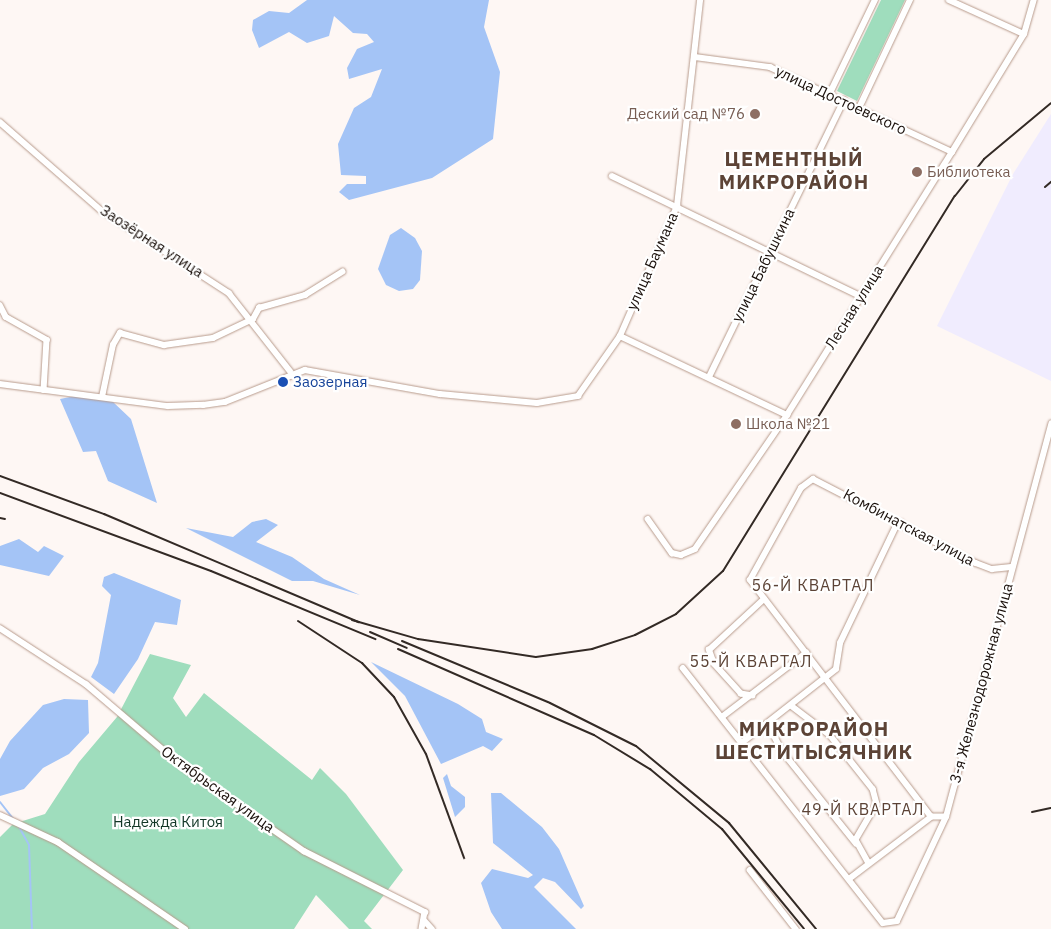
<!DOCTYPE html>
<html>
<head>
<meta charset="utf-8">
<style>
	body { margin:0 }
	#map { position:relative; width:1051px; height:929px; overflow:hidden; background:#fef7f4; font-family:"IBM Plex Sans",sans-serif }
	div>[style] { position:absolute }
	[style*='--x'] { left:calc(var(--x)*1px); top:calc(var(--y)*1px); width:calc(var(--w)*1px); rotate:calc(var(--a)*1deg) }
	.industrial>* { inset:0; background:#f0ecfe }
	.green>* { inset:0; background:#9fddbd }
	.water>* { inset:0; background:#a4c4f6 }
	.stream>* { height:2px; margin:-1px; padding:0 1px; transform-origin:1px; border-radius:1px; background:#a4c4f6 }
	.roads { filter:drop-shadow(0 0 1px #b89b8c) drop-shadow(0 0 1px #b89b8c) }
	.minor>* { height:5.5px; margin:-2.75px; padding:0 2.75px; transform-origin:2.75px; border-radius:2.75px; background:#fff }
	.rail>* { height:2px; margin:-1px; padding:0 1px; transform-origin:1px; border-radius:1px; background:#332a25 }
	.dots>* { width:14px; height:14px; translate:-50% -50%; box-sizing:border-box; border:2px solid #fff; border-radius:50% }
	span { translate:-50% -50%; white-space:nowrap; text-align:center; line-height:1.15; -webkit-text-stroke:4.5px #fff; paint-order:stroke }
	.street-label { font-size:15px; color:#190f0a }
	.education-label { font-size:15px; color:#785e54 }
	.right { translate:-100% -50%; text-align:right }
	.left { translate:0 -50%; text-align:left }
	.transit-label { font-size:15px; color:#164399 }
	.park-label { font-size:15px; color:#133727 }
	.neighbourhood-label { font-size:16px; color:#5c4336; letter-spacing:1px }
	.district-label { font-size:20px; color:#5c4336; font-weight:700; letter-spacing:1px }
</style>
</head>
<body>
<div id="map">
	<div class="industrial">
		<div style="clip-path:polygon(1051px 114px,1051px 381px,937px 326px,1013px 174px)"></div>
	</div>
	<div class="green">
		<div style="clip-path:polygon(881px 0,905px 0,857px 101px,837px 91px)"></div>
		<div style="clip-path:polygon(150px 654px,191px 665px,173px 698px,186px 717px,204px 693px,312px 780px,320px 768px,346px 794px,403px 870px,364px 921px,372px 929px,349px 929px,316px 895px,294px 929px,0 929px,0 837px,13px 824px,45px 814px,79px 762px,117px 717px)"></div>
	</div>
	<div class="water">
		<div style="clip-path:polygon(307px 0,489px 0,484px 27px,500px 72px,493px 139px,432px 178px,349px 200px,339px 192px,347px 184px,366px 184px,366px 176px,341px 175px,338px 144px,354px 108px,371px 97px,382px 69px,349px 79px,347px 68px,357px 49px,374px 42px,367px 34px,353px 33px,334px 16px,329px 36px,307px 43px,289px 32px,259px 48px,252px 30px,253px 20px,269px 11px,289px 13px)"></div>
		<div style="clip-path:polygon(401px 228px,415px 238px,422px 251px,420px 280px,413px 289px,399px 291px,386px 285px,378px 269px,390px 235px)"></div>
		<div style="clip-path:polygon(75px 396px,112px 401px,131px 419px,157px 503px,108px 481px,96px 451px,83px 452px,60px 399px)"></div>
		<div style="clip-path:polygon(266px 519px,278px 525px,256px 542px,292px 557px,324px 579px,360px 595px,313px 581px,292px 581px,186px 528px,233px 537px,252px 522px)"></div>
		<div style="clip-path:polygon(19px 539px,38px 552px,44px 546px,64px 556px,49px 576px,0 565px,0 546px)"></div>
		<div style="clip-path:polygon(114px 573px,181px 600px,177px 625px,155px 622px,138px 659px,114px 694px,91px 677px,98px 663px,111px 595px,102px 586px,104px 577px)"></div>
		<div style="clip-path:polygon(371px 662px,458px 704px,482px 719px,486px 732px,503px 739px,492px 751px,483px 746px,441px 764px,405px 696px)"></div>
		<div style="clip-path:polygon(64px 699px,88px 700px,89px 733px,69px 754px,43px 768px,24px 789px,0 796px,0 759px,10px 741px,43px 705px)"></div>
		<div style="clip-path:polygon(447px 774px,451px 786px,465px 797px,465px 807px,455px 817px,443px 778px)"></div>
		<div style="clip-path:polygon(491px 793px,501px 793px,542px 827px,559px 849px,584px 906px,581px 909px,555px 882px,543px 878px,534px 887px,576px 929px,502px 929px,491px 912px,481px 883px,492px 869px,528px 878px,533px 875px,493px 843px)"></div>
	</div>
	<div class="stream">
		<div style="--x:0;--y:802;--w:24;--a:52"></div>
		<div style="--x:18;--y:825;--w:23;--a:61"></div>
		<div style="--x:29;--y:845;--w:84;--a:88"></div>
	</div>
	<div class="roads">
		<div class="minor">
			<div style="--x:949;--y:0;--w:82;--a:24.4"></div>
			<div style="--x:695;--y:57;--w:76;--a:7.6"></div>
			<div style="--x:770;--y:67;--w:201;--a:25"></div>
			<div style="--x:830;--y:93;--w:103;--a:-64.2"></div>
			<div style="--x:859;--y:108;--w:119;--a:-64.7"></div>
			<div style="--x:0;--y:122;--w:134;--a:41.1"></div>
			<div style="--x:101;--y:210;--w:153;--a:33"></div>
			<div style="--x:229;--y:293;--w:100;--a:51.9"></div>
			<div style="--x:612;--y:176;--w:276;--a:25.8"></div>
			<div style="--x:0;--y:305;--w:13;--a:63"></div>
			<div style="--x:6;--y:317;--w:47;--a:29.3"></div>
			<div style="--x:47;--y:340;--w:50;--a:93.4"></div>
			<div style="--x:620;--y:336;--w:185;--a:25.3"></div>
			<div style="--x:709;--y:377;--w:308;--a:-64"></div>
			<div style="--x:0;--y:384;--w:169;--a:7.5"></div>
			<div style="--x:168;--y:406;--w:35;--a:-2"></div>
			<div style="--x:203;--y:405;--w:22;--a:-8"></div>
			<div style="--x:225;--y:402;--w:86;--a:-21.8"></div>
			<div style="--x:305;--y:370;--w:137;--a:10.1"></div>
			<div style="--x:440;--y:394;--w:97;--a:5.3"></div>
			<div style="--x:537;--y:403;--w:42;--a:-9.7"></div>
			<div style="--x:578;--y:396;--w:73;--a:-55"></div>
			<div style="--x:620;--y:336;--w:142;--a:-66.3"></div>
			<div style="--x:677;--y:206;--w:207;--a:-83.6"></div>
			<div style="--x:102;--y:397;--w:53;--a:-78.1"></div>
			<div style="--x:113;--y:345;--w:14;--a:-60"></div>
			<div style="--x:120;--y:333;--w:46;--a:15.3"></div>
			<div style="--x:164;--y:345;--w:49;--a:-8.1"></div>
			<div style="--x:213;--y:338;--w:44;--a:-25.4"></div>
			<div style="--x:253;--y:319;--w:13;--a:-61"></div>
			<div style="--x:259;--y:308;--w:48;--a:-15.8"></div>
			<div style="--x:305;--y:295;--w:44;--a:-31.9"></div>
			<div style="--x:648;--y:519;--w:42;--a:54.8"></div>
			<div style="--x:672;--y:553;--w:9;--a:13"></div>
			<div style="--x:681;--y:555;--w:15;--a:-23"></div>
			<div style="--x:695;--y:549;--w:163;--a:-55.5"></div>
			<div style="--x:787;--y:415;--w:310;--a:-57.9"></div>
			<div style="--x:952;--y:152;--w:138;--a:-58.6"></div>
			<div style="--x:1024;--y:34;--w:35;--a:-74"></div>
			<div style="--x:0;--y:628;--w:103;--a:33.1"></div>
			<div style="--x:86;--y:684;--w:131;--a:40.4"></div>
			<div style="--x:186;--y:769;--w:144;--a:34.8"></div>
			<div style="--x:304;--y:851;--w:136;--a:26.8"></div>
			<div style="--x:425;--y:912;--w:17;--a:100"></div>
			<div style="--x:683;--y:668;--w:324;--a:51.9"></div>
			<div style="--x:883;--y:923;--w:14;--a:-8"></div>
			<div style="--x:897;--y:921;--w:115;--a:-64.8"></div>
			<div style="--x:946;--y:817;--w:407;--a:-75"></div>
			<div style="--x:753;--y:696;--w:12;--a:-171"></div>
			<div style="--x:741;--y:694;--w:40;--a:-132"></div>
			<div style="--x:714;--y:664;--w:15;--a:-110"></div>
			<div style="--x:709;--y:650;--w:75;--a:-42.8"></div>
			<div style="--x:793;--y:707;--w:46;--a:37.1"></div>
			<div style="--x:830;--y:735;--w:69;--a:51.5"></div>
			<div style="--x:873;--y:789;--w:16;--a:75"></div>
			<div style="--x:877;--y:804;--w:42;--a:120.3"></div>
			<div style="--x:856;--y:840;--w:26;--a:61"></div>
			<div style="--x:722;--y:717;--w:106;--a:-37.3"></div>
			<div style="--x:768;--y:724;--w:32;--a:62"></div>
			<div style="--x:783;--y:752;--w:117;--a:51.3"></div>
			<div style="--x:743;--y:742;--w:118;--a:-38.1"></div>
			<div style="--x:836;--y:669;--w:26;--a:-81"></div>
			<div style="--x:840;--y:643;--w:130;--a:-64.4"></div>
			<div style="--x:896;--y:526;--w:6;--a:-31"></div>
			<div style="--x:0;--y:815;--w:64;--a:25"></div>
			<div style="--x:58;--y:842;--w:154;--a:34.4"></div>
			<div style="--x:946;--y:817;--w:15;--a:180"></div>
			<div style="--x:931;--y:817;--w:298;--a:-127.4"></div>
			<div style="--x:750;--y:580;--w:105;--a:-61"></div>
			<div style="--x:801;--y:488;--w:15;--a:-37"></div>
			<div style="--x:813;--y:479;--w:183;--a:27.3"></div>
			<div style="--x:976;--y:563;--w:17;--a:21"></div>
			<div style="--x:992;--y:569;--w:19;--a:-6"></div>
			<div style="--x:750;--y:870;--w:75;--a:52.1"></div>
			<div style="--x:849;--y:879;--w:103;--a:-37.1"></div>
			<div style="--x:424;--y:920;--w:12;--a:48"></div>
		</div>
	</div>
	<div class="rail">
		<div style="--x:1045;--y:187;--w:8;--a:-40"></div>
		<div style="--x:0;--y:476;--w:111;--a:20.1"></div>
		<div style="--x:104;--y:514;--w:277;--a:23"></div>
		<div style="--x:0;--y:493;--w:225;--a:20.3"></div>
		<div style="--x:211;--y:571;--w:178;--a:22.5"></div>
		<div style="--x:0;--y:518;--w:5;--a:11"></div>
		<div style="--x:352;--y:620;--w:69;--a:16.1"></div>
		<div style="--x:418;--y:639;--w:119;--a:8.7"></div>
		<div style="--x:536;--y:657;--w:57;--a:-8.1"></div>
		<div style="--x:592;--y:649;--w:45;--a:-18"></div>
		<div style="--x:635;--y:635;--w:46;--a:-27.1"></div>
		<div style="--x:676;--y:614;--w:64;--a:-42.5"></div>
		<div style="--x:723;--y:571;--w:441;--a:-58.3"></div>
		<div style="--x:955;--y:196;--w:47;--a:-51.9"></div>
		<div style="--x:984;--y:159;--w:87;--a:-39.9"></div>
		<div style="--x:298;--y:621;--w:77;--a:33.3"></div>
		<div style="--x:362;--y:663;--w:47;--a:46.7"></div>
		<div style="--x:394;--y:697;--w:65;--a:60.7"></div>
		<div style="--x:426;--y:754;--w:111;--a:69.9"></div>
		<div style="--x:370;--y:632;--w:40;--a:23.4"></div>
		<div style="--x:402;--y:641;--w:160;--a:22.7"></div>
		<div style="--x:550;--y:703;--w:96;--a:26.6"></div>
		<div style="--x:636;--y:746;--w:121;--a:39.6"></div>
		<div style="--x:729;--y:823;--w:137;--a:50.6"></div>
		<div style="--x:398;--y:649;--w:214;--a:23.7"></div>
		<div style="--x:594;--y:735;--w:66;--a:31.3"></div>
		<div style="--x:650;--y:769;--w:94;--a:39.8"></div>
		<div style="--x:722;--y:829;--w:129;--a:50.6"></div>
		<div style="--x:1032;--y:812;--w:19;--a:-12"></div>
	</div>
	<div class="dots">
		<div style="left:755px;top:114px;background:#8d6e63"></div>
		<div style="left:917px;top:172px;background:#8d6e63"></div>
		<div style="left:283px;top:382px;background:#1a4fb4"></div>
		<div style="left:736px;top:424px;background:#8d6e63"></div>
	</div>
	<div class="street-label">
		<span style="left:841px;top:100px;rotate:25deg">улица Достоевского</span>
		<span style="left:152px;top:241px;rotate:33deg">Заозёрная улица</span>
		<span style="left:652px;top:261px;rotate:-66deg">улица Баумана</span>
		<span style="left:763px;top:265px;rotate:-64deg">улица Бабушкина</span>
		<span style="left:854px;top:307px;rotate:-58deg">Лесная улица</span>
		<span style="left:909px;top:527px;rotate:28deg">Комбинатская улица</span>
		<span style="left:981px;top:683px;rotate:-75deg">3-я Железнодорожная улица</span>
		<span style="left:218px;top:789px;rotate:36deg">Октябрьская улица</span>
	</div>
	<div class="education-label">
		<span class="right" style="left:745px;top:114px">Деский сад №76</span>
		<span class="left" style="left:927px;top:172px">Библиотека</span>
		<span class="left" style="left:746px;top:424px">Школа №21</span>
	</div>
	<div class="transit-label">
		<span class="left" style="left:293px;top:382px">Заозерная</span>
	</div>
	<div class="park-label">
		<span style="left:168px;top:822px">Надежда Китоя</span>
	</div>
	<div class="neighbourhood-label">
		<span style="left:813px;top:585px">56-Й КВАРТАЛ</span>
		<span style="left:751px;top:661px">55-Й КВАРТАЛ</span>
		<span style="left:863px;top:809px">49-Й КВАРТАЛ</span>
	</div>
	<div class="district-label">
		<span style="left:794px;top:170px">ЦЕМЕНТНЫЙ<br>МИКРОРАЙОН</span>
		<span style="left:814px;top:740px">МИКРОРАЙОН<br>ШЕСТИТЫСЯЧНИК</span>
	</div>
</div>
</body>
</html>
